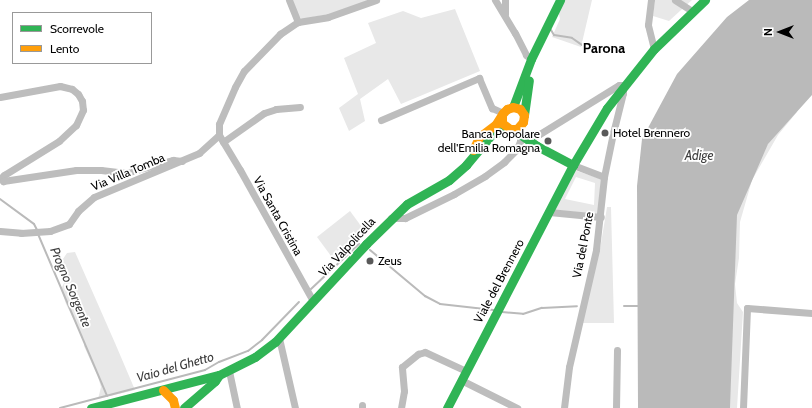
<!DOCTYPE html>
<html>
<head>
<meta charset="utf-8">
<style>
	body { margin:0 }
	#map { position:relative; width:812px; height:408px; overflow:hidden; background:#fff; font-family:Cabin,sans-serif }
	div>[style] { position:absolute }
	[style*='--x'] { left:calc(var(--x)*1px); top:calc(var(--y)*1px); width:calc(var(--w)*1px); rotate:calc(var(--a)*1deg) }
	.green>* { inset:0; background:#e8e8e8 }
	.water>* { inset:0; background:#bababa }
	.stream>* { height:2px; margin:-1px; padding:0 1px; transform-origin:1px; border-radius:1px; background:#bababa }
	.street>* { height:7px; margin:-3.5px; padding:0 3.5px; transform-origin:3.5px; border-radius:3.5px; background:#bdbdbd }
	.fast>* { height:9px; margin:-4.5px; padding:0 4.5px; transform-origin:4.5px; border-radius:4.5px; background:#30b455 }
	.slow>* { height:9px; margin:-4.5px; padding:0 4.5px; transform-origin:4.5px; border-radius:4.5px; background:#ff9f0a }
	.dots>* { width:11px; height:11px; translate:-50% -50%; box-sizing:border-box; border:2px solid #fff; border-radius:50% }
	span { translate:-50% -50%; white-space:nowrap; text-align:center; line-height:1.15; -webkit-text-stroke:3.5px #fff; paint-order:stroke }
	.poi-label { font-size:12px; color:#000 }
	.left { translate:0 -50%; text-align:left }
	.right { translate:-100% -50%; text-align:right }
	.street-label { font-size:12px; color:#000 }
	.water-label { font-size:13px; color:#3d3d3d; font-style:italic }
	.quarter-label { font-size:14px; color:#000; font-weight:700 }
	.legend { position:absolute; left:12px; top:12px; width:140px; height:52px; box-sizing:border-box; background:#fff; border:1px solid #999; margin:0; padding:5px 7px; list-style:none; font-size:12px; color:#000 }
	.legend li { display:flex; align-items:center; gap:8px; height:20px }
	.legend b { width:20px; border:1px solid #999 }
	.north { position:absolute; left:760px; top:12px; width:40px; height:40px; -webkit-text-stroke:3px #fff; paint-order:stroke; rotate:270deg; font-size:11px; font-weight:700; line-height:16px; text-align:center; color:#000 }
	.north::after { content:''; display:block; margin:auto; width:14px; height:18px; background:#000; clip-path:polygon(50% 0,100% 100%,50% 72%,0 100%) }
</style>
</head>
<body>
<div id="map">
	<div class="green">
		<div style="clip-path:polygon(292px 0,376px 0,346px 11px,302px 19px,297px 15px)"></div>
		<div style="clip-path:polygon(563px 0,592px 0,581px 47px,552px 37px,560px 19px,558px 10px)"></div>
		<div style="clip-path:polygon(655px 0,692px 0,669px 21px,653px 16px)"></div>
		<div style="clip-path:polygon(455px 9px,480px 71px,401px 104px,388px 79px,360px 99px,365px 121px,349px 131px,339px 108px,358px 94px,344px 58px,376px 43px,368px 23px,403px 11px,421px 18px)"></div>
		<div style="clip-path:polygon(789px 112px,797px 112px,778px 135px,752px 180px,740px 222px,739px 258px,735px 284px,737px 303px,743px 312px,737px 408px,712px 408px,740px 186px)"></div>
		<div style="clip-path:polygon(evenodd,574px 170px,601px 179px,598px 214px,554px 210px,574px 170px,576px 177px,595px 183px,594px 205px,565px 199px,576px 177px)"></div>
		<div style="clip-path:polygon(607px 207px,611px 207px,614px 323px,581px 323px,600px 249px)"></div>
		<div style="clip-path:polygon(350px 211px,364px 230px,331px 256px,317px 237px)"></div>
		<div style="clip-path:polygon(75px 252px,115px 343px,135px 390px,98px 399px,101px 387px,98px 377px,84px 346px,84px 340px,66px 304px,61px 289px,65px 281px,63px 259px,67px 253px)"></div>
	</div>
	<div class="water">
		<div style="clip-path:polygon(749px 0,812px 0,812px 95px,768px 144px,737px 215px,730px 408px,638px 408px,637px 186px,642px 139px,677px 74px,727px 17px)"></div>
	</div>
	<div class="stream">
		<div style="--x:551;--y:30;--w:6;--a:59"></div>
		<div style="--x:554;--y:35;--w:18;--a:9"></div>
		<div style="--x:572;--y:38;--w:12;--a:35"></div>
		<div style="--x:0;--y:199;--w:42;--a:36.3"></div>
		<div style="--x:34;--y:224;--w:7;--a:63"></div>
		<div style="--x:38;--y:234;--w:176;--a:66.9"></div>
		<div style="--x:370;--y:250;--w:72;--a:39.9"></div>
		<div style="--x:425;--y:296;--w:17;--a:28"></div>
		<div style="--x:440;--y:304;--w:54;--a:6.3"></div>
		<div style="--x:311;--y:289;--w:66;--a:-43.2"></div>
		<div style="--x:624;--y:306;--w:14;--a:0"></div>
		<div style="--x:502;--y:312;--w:21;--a:5"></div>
		<div style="--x:523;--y:314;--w:20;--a:-18"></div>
		<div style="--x:542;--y:308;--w:35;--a:-3"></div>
		<div style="--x:60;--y:408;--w:150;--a:-14.7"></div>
		<div style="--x:205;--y:370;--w:16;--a:-30"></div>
		<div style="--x:219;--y:362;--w:31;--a:-21"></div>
		<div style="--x:248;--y:351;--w:18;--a:-38"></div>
		<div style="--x:262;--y:340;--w:53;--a:-45.8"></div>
	</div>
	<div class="street">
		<div style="--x:289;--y:0;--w:24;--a:68"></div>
		<div style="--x:495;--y:0;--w:39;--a:59"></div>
		<div style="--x:515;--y:33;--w:25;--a:63"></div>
		<div style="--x:526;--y:55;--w:6;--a:39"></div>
		<div style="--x:505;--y:0;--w:14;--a:90"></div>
		<div style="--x:651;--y:0;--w:25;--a:97"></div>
		<div style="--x:648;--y:25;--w:25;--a:76"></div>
		<div style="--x:675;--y:0;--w:20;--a:33"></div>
		<div style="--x:0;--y:97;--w:61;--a:-10.4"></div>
		<div style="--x:60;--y:86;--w:12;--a:14"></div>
		<div style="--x:72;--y:89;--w:8;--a:40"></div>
		<div style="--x:78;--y:94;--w:8;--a:60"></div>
		<div style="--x:82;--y:101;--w:9;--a:84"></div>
		<div style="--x:83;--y:110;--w:17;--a:115"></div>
		<div style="--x:76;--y:125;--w:23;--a:137"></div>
		<div style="--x:59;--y:141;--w:65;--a:148.3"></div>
		<div style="--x:4;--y:175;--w:4;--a:135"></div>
		<div style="--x:1;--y:178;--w:4;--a:56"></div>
		<div style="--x:3;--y:181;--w:74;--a:-8.6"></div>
		<div style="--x:76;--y:170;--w:25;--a:0"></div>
		<div style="--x:101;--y:170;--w:25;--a:7"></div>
		<div style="--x:126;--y:173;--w:49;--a:-15.5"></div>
		<div style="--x:173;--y:160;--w:9;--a:6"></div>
		<div style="--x:381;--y:120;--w:107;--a:-23.2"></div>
		<div style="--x:479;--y:78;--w:33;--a:67"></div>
		<div style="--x:492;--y:108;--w:12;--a:24"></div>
		<div style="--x:533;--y:136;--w:5;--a:-11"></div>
		<div style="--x:538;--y:135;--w:95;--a:-31.7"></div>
		<div style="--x:619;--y:85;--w:4;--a:0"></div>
		<div style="--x:623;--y:85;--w:8;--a:90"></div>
		<div style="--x:623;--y:93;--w:41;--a:104"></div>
		<div style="--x:613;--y:133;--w:45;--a:101.6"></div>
		<div style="--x:604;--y:177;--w:73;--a:96.3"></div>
		<div style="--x:596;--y:250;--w:120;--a:103"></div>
		<div style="--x:569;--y:367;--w:41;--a:97"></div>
		<div style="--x:223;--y:142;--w:50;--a:-35.3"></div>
		<div style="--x:264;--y:113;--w:13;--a:-18"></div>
		<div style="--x:276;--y:109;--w:24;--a:-5"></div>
		<div style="--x:517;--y:149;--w:20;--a:-9"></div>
		<div style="--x:573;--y:165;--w:33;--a:21"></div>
		<div style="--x:549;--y:212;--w:52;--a:5.5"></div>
		<div style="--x:391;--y:218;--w:14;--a:0"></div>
		<div style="--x:405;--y:218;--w:55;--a:-26.1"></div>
		<div style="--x:454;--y:194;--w:36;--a:-30"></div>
		<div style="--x:485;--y:176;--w:24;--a:-36"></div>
		<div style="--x:504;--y:162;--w:18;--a:-45"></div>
		<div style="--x:517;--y:149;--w:9;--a:-69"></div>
		<div style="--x:520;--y:141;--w:7;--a:-90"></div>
		<div style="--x:0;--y:231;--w:21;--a:5"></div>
		<div style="--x:21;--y:233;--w:29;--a:-4"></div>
		<div style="--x:50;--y:231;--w:20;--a:-20"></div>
		<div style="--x:69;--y:224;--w:16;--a:-55"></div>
		<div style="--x:78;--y:211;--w:21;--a:-41"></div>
		<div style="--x:94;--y:197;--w:114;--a:-22.7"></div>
		<div style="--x:199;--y:153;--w:27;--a:-42"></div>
		<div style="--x:313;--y:301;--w:150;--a:-119.1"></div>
		<div style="--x:240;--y:170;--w:41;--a:-121"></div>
		<div style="--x:219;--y:135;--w:11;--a:-90"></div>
		<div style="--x:219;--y:124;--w:40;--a:-66.6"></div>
		<div style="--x:235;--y:87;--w:18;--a:-61"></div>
		<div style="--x:244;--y:71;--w:52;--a:-45.8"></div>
		<div style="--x:280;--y:34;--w:22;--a:-34"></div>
		<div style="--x:298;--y:22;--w:30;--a:-9"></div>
		<div style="--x:328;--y:17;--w:51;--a:-19.5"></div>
		<div style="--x:279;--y:338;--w:72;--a:77.1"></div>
		<div style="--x:229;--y:371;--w:38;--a:78"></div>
		<div style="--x:461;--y:380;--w:63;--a:26.6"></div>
		<div style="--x:362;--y:408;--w:3;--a:-90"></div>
		<div style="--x:401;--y:408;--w:17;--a:-80"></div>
		<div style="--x:404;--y:391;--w:24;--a:-95"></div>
		<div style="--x:402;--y:367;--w:21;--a:-39"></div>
		<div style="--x:418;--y:354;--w:7;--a:-16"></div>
		<div style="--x:425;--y:352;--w:45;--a:24.9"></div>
		<div style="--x:616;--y:408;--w:58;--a:-89"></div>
		<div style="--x:743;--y:408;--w:100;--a:-87.7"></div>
		<div style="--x:747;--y:308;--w:65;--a:4.4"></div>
	</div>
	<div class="fast">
		<div style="--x:513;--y:107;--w:51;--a:-69.4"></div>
		<div style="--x:531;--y:59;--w:66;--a:-63.8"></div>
		<div style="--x:524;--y:115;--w:35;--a:-82"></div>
		<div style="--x:514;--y:130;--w:28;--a:35"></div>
		<div style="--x:537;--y:146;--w:41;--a:27.8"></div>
		<div style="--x:91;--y:408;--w:132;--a:-14.5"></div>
		<div style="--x:219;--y:375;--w:40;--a:-26.6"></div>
		<div style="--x:255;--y:357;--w:25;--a:-37"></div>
		<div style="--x:275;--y:342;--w:134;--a:-47.1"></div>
		<div style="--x:366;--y:244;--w:57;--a:-44.3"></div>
		<div style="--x:407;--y:204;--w:48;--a:-29.7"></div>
		<div style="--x:449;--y:180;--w:23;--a:-41"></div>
		<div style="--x:466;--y:165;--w:38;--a:-50"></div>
		<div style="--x:490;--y:136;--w:19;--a:-25"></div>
		<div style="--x:184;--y:408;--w:41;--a:-41.1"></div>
		<div style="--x:215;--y:381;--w:7;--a:-56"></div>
		<div style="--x:447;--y:408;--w:274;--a:-62.6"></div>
		<div style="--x:573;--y:165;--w:66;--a:-59.2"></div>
		<div style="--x:607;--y:108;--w:75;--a:-51.5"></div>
		<div style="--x:654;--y:49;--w:71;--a:-43.9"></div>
	</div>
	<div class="slow">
		<div style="--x:473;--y:150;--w:14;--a:-65"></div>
		<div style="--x:479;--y:137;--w:21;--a:-37"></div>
		<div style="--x:496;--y:124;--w:13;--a:-58"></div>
		<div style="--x:503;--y:113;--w:6;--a:-45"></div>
		<div style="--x:507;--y:109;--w:6;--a:-18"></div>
		<div style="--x:513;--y:107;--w:7;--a:16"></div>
		<div style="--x:520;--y:109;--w:7;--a:56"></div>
		<div style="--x:524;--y:115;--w:7;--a:98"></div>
		<div style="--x:523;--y:122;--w:9;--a:131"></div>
		<div style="--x:517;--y:129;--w:7;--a:180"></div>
		<div style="--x:510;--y:129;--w:10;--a:-143"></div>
		<div style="--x:502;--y:123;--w:8;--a:-90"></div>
		<div style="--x:163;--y:390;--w:14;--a:45"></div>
		<div style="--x:173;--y:400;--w:8;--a:76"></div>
	</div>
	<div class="dots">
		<div style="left:605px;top:133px;background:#595959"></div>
		<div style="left:548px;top:141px;background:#595959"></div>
		<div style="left:370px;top:261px;background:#595959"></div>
	</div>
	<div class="poi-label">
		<span class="left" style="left:613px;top:133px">Hotel Brennero</span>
		<span class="right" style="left:540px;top:141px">Banca Popolare<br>dell'Emilia Romagna</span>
		<span class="left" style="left:378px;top:261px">Zeus</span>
	</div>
	<div class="street-label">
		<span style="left:128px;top:172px;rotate:-23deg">Via Villa Tomba</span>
		<span style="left:278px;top:216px;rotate:61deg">Via Santa Cristina</span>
		<span style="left:583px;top:245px;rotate:-79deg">Via del Ponte</span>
		<span style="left:347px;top:247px;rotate:-47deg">Via Valpolicella</span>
		<span style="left:499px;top:281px;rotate:-62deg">Viale del Brennero</span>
	</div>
	<div class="water-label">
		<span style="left:699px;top:155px">Adige</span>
		<span style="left:71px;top:287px;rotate:67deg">Progno Sorgente</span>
		<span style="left:175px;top:367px;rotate:-16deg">Vaio del Ghetto</span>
	</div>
	<div class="quarter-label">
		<span style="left:604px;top:48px">Parona</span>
	</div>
	<ul class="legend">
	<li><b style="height:5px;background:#30b455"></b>Scorrevole</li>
	<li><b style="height:5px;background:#ff9f0a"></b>Lento</li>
	</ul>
	<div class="north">N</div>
</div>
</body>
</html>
